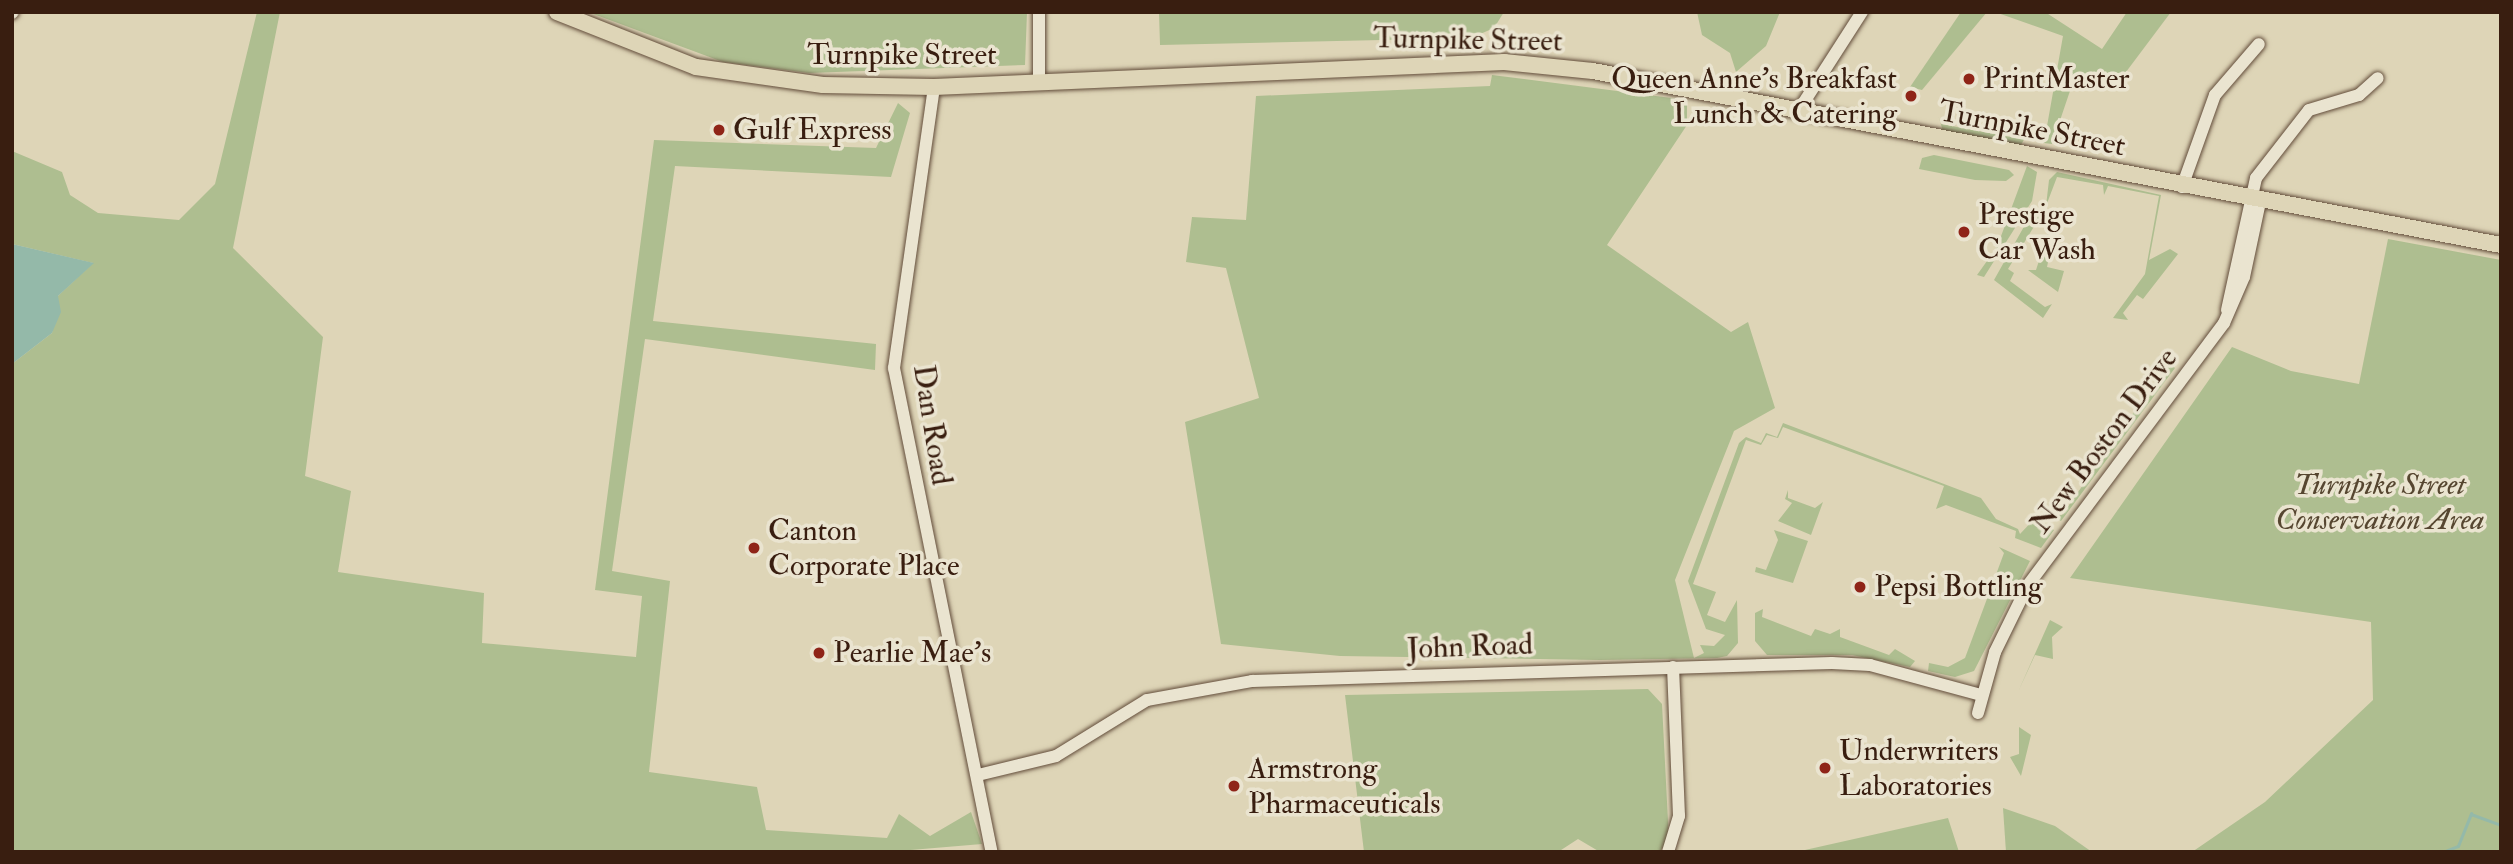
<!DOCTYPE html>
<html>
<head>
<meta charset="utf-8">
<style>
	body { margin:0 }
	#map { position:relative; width:2513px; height:864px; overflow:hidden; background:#ded5b7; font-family:"IM FELL Double Pica",serif }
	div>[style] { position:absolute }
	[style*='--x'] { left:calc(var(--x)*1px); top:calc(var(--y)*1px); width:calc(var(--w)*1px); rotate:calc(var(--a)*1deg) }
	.green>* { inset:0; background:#aebe90 }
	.water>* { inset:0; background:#94b9a9 }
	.stream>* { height:2.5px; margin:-1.25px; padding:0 1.25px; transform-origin:1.25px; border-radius:1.25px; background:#94b9a9 }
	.roads { filter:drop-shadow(0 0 2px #624c3a) drop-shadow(0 0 2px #624c3a) }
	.minor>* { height:12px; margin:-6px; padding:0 6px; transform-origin:6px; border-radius:6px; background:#eae4d0 }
	.major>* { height:16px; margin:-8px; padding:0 8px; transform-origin:8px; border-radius:8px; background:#ded5b7 }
	.dots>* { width:19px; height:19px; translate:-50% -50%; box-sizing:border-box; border:4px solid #eae4d0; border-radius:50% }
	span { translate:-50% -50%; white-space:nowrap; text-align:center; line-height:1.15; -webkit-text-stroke:7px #eae4d0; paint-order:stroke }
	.street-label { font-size:30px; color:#391e10 }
	.poi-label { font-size:30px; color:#391e10 }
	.right { translate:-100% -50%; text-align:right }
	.left { translate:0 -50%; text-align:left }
	.park-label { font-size:30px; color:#564630; font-style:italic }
	.frame { position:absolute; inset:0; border:14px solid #391e10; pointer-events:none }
</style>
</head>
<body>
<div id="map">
	<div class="green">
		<div style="clip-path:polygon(257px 12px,280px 12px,233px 248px,323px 337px,305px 476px,351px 491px,338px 572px,484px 593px,482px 643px,636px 657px,642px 596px,595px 590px,654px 140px,876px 148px,898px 103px,910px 113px,891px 177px,675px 166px,653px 321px,876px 344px,875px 370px,645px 339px,612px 571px,670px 581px,649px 772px,757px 787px,766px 830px,887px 838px,899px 814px,930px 836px,971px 812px,982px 844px,887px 852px,12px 852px,12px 364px,52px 333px,58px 296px,93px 263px,12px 244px,12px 151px,62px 172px,70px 195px,98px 213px,179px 220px,215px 184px)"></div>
		<div style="clip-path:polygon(588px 12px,1027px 12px,1025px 65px,809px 73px,723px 62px)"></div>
		<div style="clip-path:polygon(1159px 12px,1504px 12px,1494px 28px,1471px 38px,1160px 45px)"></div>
		<div style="clip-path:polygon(1697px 12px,1780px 12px,1766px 46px,1736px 72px,1730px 53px,1702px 35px)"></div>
		<div style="clip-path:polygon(1961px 12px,1987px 12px,1922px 90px,1910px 87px)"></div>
		<div style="clip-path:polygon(1995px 12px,2045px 12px,2102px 49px,2127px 12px,2171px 12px,2126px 72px,2072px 85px,2052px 144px,2044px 143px,2063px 36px)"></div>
		<div style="clip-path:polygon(1492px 75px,1687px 100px,1687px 125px,1607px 245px,1731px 332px,1748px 322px,1775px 408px,1734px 431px,1675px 580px,1694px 658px,1704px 653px,1700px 645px,1714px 646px,1725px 635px,1706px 629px,1688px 581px,1739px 443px,1746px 437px,1761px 443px,1766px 433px,1777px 437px,1783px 423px,1981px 498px,1996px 519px,2018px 529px,2020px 534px,2036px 517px,2054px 530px,2041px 548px,2015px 538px,2016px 531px,1946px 505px,1936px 509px,1944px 486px,1783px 427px,1778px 438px,1767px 435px,1761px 445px,1746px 440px,1693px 584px,1716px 592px,1707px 615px,1725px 622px,1737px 600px,1738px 643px,1727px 656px,1717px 658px,1600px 660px,1340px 656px,1221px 644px,1185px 422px,1259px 398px,1226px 268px,1186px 262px,1192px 217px,1246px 220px,1256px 96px,1490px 86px)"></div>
		<div style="clip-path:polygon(1938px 115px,1941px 124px,2021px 139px,2029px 130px,2021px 145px,1943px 131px)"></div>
		<div style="clip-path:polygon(1934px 155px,2009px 170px,2014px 175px,2006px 181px,1975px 180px,1919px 169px,1922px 158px)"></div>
		<div style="clip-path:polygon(2027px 166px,2037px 172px,2032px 201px,1984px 277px,1977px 275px,1997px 247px)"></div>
		<div style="clip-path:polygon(2057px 172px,2161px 195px,2149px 260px,2170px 249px,2178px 254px,2143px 299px,2137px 295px,2123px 313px,2128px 320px,2113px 318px,2145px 274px,2159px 196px,2108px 186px,2104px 195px,2103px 185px,2057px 177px,2046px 206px,2049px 180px)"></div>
		<div style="clip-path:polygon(2041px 215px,2008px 269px,2014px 273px,2010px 281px,2045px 307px,2052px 304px,2043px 318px,1994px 280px,2026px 223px)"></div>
		<div style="clip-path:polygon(2051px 224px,2056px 224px,2047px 267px,2064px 271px,2058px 292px,2028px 270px,2036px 270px)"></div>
		<div style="clip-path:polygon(2388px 239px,2501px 260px,2501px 852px,2192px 852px,2265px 802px,2373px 700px,2371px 622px,2070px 578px,2232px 347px,2291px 371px,2359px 384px)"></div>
		<div style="clip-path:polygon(2169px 362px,2175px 368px,2061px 521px,2057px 519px,2054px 514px,2062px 515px)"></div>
		<div style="clip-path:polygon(1788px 490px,1788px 498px,1815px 508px,1823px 502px,1811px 535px,1778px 521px,1792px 503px,1785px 499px)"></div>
		<div style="clip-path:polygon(1774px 530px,1808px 541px,1793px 583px,1755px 572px,1756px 567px,1766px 570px,1778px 540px)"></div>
		<div style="clip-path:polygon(1999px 547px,2030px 561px,1974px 671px,1955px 677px,1928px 671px,1929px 663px,1948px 667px,1965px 658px,2004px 553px)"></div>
		<div style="clip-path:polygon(1763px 609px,1762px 617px,1811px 636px,1815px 629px,1830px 634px,1840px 629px,1840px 637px,1889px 655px,1895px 649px,1915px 661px,1910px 667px,1852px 655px,1767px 655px,1755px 641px,1755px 613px)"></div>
		<div style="clip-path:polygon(2050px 620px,2063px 627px,2052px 637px,2053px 659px,2035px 655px,2018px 692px)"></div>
		<div style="clip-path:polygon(1648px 689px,1662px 704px,1669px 841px,1659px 852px,1600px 852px,1578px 839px,1558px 852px,1364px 852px,1345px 695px)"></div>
		<div style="clip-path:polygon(2019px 727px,2031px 735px,2021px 776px,2010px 757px,2019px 754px)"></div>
		<div style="clip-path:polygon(2003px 808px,2055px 826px,2092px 852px,2006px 852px)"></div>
		<div style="clip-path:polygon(1948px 818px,1959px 852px,1795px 852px,1796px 852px)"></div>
	</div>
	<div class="water">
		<div style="clip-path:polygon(12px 244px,94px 263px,58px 296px,61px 312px,52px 333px,12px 364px)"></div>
	</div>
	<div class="stream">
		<div style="--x:2354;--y:852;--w:10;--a:0"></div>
		<div style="--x:2443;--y:852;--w:16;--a:-22"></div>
		<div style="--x:2458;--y:846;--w:35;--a:-68"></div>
		<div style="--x:2471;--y:814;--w:32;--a:20"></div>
	</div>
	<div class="roads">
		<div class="minor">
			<div style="--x:12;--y:13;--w:1;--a:-45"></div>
			<div style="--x:1039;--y:82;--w:70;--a:-90"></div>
			<div style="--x:934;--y:87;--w:284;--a:98.1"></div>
			<div style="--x:894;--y:368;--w:494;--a:78.6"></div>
			<div style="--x:1799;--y:110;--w:117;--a:-57.3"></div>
			<div style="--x:2182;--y:187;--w:98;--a:-70.3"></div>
			<div style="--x:2215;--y:95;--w:67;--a:-49.2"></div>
			<div style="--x:2227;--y:310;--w:135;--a:-77.6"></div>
			<div style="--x:2256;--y:178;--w:86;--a:-52.1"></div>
			<div style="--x:2309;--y:110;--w:52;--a:-16.7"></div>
			<div style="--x:2359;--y:95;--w:25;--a:-42"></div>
			<div style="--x:1978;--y:713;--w:63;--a:-74.4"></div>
			<div style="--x:1995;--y:652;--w:75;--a:-63.8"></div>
			<div style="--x:2028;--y:585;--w:327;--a:-53.2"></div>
			<div style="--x:2224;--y:323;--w:50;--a:-66.5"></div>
			<div style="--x:2244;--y:277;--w:77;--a:-78"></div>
			<div style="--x:978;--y:775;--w:80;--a:-13.7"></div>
			<div style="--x:1056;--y:756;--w:107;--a:-31.6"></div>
			<div style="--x:1147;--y:700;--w:107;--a:-10.3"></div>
			<div style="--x:1252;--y:681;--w:580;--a:-1.78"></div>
			<div style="--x:1832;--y:663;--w:38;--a:3"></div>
			<div style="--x:1870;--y:665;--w:115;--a:15.1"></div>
			<div style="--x:1668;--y:852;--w:38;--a:-73"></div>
			<div style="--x:1679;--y:816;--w:149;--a:-92.3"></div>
		</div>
		<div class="major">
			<div style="--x:557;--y:12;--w:149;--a:21.6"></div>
			<div style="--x:696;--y:67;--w:128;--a:8.1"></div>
			<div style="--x:823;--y:85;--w:111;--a:1"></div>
			<div style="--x:934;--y:87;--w:571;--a:-2.51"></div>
			<div style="--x:1504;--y:62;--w:89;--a:5.8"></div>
			<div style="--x:1593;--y:71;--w:925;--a:10.85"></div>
		</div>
	</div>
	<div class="dots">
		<div style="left:1969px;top:79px;background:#8f2418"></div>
		<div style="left:1911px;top:96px;background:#8f2418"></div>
		<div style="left:719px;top:130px;background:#8f2418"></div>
		<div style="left:1964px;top:232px;background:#8f2418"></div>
		<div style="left:754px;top:548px;background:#8f2418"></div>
		<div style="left:1860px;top:587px;background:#8f2418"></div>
		<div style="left:819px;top:653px;background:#8f2418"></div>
		<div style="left:1825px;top:768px;background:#8f2418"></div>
		<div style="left:1234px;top:786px;background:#8f2418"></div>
	</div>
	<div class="street-label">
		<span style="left:1468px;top:40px;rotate:1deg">Turnpike Street</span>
		<span style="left:902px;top:55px">Turnpike Street</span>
		<span style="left:2032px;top:129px;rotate:11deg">Turnpike Street</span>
		<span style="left:932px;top:425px;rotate:81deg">Dan Road</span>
		<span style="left:2104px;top:441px;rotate:-53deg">New Boston Drive</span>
		<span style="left:1470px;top:647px;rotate:-2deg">John Road</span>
	</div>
	<div class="poi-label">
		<span class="right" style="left:1897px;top:96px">Queen Anne's Breakfast<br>Lunch &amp; Catering</span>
		<span class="left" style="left:1983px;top:79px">PrintMaster</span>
		<span class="left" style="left:733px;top:130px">Gulf Express</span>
		<span class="left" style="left:1978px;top:232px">Prestige<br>Car Wash</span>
		<span class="left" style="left:768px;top:548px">Canton<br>Corporate Place</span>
		<span class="left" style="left:1874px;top:587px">Pepsi Bottling</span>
		<span class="left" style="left:833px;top:653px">Pearlie Mae's</span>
		<span class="left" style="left:1839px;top:768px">Underwriters<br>Laboratories</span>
		<span class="left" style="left:1248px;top:786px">Armstrong<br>Pharmaceuticals</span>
	</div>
	<div class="park-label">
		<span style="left:2380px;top:502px">Turnpike Street<br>Conservation Area</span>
	</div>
	<div class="frame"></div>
</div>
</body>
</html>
